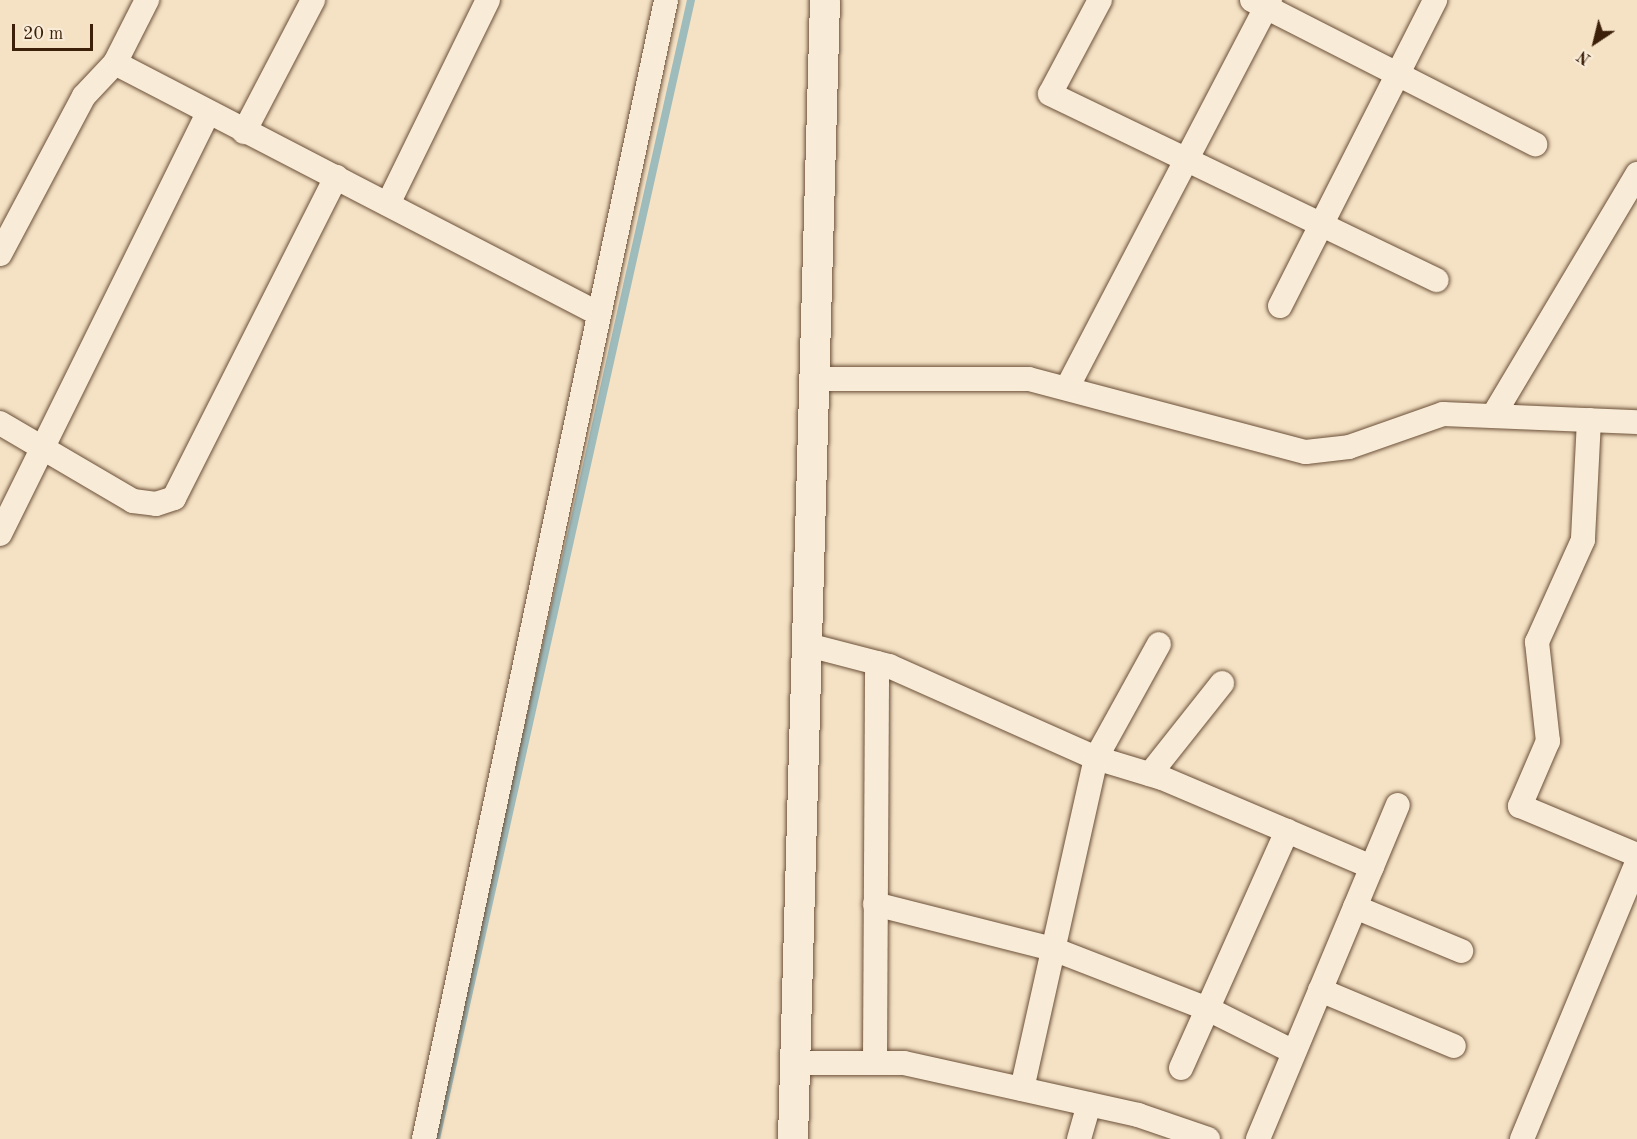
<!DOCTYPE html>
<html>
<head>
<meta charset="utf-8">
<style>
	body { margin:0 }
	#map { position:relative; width:1637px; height:1139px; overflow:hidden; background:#f5e2c5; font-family:"Old Standard TT",serif }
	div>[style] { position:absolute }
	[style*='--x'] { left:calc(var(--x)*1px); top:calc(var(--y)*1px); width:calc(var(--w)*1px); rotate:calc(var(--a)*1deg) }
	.stream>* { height:8px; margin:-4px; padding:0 4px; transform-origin:4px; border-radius:4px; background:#9fbcbd }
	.roads { filter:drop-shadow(0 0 2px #6b5038) drop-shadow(0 0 2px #6b5038) }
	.minor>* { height:24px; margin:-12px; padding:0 12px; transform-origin:12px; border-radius:12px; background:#f8ecd9 }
	.tertiary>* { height:30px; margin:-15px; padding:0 15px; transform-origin:15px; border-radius:15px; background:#f8ecd9 }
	span { translate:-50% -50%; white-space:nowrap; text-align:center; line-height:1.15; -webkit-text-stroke:4.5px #f8ecd9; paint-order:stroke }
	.north { position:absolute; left:1565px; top:12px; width:60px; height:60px; -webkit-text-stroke:4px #f8ecd9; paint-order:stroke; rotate:215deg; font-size:16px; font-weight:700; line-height:24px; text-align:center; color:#3d2009 }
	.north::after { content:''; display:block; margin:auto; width:21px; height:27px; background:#3d2009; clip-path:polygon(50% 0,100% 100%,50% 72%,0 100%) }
	.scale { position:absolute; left:12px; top:24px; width:81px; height:27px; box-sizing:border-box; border:3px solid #3d2009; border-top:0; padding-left:8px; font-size:18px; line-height:21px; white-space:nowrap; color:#3d2009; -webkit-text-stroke:4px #f8ecd9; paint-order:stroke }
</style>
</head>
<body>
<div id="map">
	<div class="stream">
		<div style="--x:436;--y:1139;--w:1167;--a:-77.38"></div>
	</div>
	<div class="roads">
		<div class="minor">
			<div style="--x:1100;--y:0;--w:106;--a:118"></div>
			<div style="--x:1050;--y:94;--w:429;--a:25.7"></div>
			<div style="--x:1252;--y:0;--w:318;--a:27"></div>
			<div style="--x:115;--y:63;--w:545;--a:27.41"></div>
			<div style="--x:244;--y:132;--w:149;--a:-62.4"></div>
			<div style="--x:388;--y:204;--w:227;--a:-63.9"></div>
			<div style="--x:0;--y:254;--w:179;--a:-62"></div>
			<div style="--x:84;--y:96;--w:45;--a:-46.8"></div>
			<div style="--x:115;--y:63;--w:71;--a:-63.1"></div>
			<div style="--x:1280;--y:306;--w:343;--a:-63.1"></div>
			<div style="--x:815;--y:379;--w:214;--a:0"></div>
			<div style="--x:1029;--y:379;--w:286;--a:14.8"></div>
			<div style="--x:1306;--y:452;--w:43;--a:-6.6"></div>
			<div style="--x:1349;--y:447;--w:100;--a:-19.3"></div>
			<div style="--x:1443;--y:414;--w:194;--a:2.4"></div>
			<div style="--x:1067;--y:388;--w:438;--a:-62.4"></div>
			<div style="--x:1493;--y:416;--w:282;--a:-59.2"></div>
			<div style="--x:1589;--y:420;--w:120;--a:92.9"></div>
			<div style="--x:1583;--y:540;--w:112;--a:114.3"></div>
			<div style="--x:1537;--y:642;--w:100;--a:83.7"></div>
			<div style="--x:1548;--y:741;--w:71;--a:113.3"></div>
			<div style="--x:1520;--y:806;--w:127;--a:22.7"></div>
			<div style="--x:0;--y:423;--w:154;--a:30.4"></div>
			<div style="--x:133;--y:501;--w:23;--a:7"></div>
			<div style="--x:156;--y:504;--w:19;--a:-18"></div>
			<div style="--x:174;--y:498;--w:360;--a:-63.2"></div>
			<div style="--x:0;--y:534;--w:469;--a:-63.7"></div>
			<div style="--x:808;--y:645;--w:84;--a:14.5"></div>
			<div style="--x:889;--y:666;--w:227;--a:24"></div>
			<div style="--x:1096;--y:758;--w:69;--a:16.9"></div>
			<div style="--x:1162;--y:778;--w:228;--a:23"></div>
			<div style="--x:1150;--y:774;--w:116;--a:-51.6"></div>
			<div style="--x:875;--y:904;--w:184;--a:14.2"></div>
			<div style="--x:1053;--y:949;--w:166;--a:21.2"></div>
			<div style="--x:1208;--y:1009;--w:96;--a:26.6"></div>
			<div style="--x:1355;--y:907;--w:115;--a:22.5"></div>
			<div style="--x:1320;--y:990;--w:145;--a:22.7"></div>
			<div style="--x:796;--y:1063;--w:108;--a:0"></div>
			<div style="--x:904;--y:1063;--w:240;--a:12.5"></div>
			<div style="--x:1138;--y:1115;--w:74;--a:18.9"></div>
			<div style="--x:875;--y:1063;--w:400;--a:-89.7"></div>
			<div style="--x:1181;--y:1068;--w:260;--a:-65.9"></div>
			<div style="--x:1022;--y:1089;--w:339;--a:-77.4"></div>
			<div style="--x:1096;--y:758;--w:130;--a:-61.1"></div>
			<div style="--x:424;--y:1139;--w:1164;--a:-78"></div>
			<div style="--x:1079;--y:1139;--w:36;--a:-74"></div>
			<div style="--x:1258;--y:1139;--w:362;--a:-67.3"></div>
			<div style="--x:1522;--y:1139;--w:299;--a:-67.4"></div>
		</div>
		<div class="tertiary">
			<div style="--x:793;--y:1139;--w:1139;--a:-88.39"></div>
		</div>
	</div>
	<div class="north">N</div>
	<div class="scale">20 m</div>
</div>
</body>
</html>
